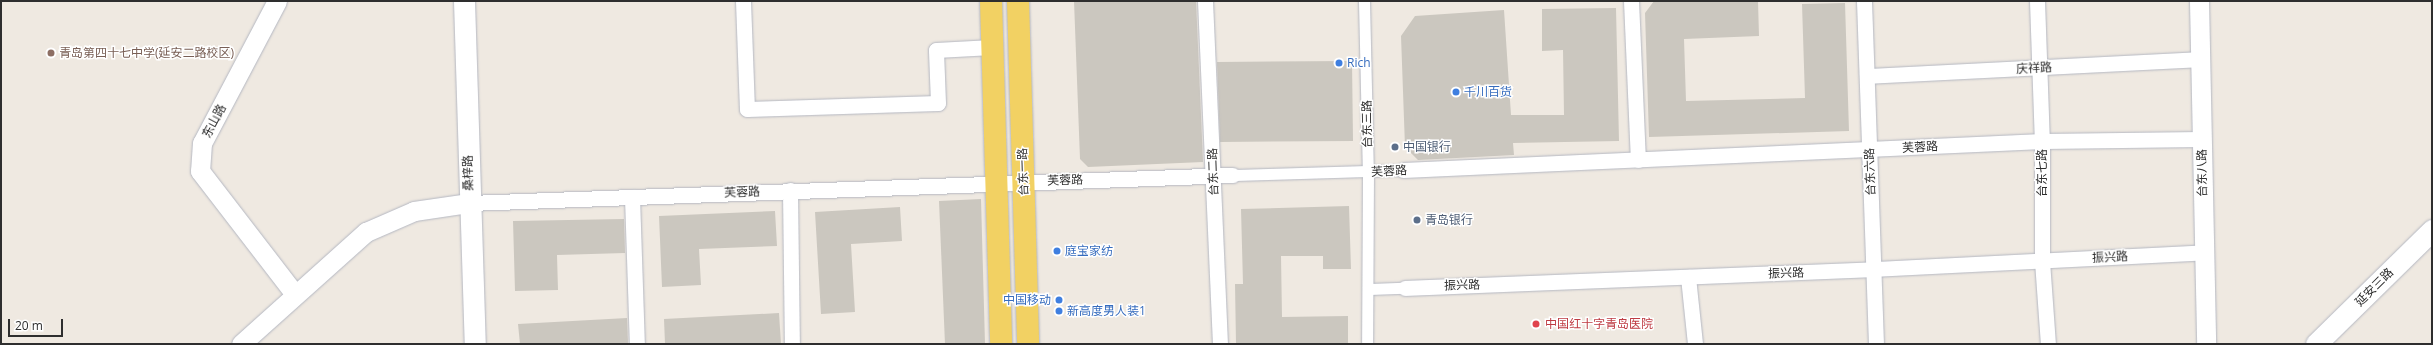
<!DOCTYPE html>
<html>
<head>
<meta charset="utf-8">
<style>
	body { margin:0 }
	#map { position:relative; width:2433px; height:345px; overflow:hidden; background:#efe9e1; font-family:"Open Sans","Noto Sans SC",sans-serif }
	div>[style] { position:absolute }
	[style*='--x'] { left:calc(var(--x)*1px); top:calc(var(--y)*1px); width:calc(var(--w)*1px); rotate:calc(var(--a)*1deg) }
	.building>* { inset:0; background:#cbc7bf }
	.roads { filter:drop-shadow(0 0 1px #b4b7c1) drop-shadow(0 0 1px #b4b7c1) }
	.pedestrian>* { height:11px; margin:-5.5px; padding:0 5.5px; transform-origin:5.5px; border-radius:5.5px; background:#fff }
	.minor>* { height:15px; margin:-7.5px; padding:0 7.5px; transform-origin:7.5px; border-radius:7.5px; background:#fff }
	.tertiary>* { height:19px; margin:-9.5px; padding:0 9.5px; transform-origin:9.5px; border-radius:9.5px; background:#fff }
	.secondary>* { height:21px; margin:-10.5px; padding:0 10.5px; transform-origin:10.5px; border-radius:10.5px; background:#fff }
	.primary>* { height:22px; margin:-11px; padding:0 11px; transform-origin:11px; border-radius:11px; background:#f2d163 }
	.dots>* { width:11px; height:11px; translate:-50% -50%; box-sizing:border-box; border:2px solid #fff; border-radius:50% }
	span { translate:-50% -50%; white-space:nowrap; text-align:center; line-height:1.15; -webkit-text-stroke:3px #fff; paint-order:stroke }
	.education-label { font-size:12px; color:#785e54 }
	.left { translate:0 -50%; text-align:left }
	.shop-label { font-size:12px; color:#366cbe }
	.right { translate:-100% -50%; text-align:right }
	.street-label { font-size:12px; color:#2e2e2e }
	.service-label { font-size:12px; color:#4e5e75 }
	.health-label { font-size:12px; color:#be3a42 }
	.frame { position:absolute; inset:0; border:2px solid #2e2e2e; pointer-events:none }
	.scale { position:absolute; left:8px; top:319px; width:55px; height:18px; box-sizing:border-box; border:2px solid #2e2e2e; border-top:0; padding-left:5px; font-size:12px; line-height:14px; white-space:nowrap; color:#2e2e2e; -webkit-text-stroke:3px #fff; paint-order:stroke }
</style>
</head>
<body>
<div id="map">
	<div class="building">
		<div style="clip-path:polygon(1074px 1px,1196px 1px,1203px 162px,1088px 167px,1080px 159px)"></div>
		<div style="clip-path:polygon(1654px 1px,1758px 1px,1759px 36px,1684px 39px,1686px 101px,1805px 98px,1802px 4px,1845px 3px,1849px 131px,1649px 137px,1645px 13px)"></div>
		<div style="clip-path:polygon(1616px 8px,1619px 141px,1513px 143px,1514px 155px,1418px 160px,1405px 147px,1401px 36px,1415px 16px,1504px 10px,1511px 115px,1564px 115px,1563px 50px,1542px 51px,1542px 9px)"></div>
		<div style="clip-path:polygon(1352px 61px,1353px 141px,1220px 142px,1217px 62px)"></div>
		<div style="clip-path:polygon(981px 199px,985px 344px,945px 344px,939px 201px)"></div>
		<div style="clip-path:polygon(1349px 206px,1351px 269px,1323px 269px,1323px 256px,1281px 256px,1282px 317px,1348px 316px,1348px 344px,1236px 344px,1235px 284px,1243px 284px,1241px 209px)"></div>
		<div style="clip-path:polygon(900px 207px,902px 241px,851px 244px,855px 312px,821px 314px,815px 212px)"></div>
		<div style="clip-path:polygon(775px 211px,777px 246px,699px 249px,701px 285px,662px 287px,659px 216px)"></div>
		<div style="clip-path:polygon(624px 219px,625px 253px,557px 255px,558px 290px,515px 291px,513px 221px)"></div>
		<div style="clip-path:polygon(779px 313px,781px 344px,665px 344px,664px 319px)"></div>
		<div style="clip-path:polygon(627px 318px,628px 344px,520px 344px,518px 324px)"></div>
	</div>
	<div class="roads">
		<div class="pedestrian">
			<div style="--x:1364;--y:1;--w:171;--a:88.7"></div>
			<div style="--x:1368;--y:172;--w:172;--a:90.3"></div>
			<div style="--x:1232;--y:175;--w:171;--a:-1.7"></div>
			<div style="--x:1368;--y:289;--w:37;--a:-2"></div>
		</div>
		<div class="minor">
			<div style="--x:743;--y:1;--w:108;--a:87.9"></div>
			<div style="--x:747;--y:109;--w:191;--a:-1.8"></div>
			<div style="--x:938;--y:103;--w:53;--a:-92.2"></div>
			<div style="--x:936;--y:50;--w:56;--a:-3.1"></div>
			<div style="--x:1205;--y:1;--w:343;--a:87.5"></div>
			<div style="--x:1631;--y:1;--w:159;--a:87.5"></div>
			<div style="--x:1864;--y:1;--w:343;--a:88"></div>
			<div style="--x:2037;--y:1;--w:140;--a:88"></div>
			<div style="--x:2042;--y:141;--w:120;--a:90"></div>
			<div style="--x:2042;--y:261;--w:83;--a:85.9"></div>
			<div style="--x:1867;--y:76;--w:333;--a:-2.9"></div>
			<div style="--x:1403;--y:170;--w:640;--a:-2.6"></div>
			<div style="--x:2042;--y:141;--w:160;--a:-0.7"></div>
			<div style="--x:790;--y:190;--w:154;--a:89.3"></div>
			<div style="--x:632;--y:197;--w:147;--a:88.1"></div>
			<div style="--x:469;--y:203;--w:764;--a:-2.1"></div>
			<div style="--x:1688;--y:277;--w:67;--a:84"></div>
			<div style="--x:1405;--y:288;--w:469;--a:-2.3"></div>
			<div style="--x:1874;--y:269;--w:330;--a:-2.9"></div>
		</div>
		<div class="tertiary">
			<div style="--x:277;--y:1;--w:161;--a:117.8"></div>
			<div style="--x:202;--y:143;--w:28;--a:94"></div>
			<div style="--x:200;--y:171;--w:154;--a:52.4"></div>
			<div style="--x:2199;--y:1;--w:343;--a:88.8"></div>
			<div style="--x:241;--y:344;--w:168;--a:-41.9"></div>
			<div style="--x:366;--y:232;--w:52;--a:-23.6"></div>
			<div style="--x:414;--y:211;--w:56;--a:-8.3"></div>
		</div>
		<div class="secondary">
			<div style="--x:464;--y:1;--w:343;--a:88.2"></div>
			<div style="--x:2316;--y:344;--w:163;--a:-44.5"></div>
		</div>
		<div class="primary">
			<div style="--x:991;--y:1;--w:343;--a:88.3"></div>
			<div style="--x:1018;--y:1;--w:343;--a:88.3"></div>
		</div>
	</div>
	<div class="dots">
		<div style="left:51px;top:53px;background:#8d6e63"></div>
		<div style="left:1339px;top:63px;background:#3f7fe0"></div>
		<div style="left:1456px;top:92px;background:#3f7fe0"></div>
		<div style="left:1395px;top:147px;background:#5c6f8a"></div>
		<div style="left:1417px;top:220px;background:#5c6f8a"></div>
		<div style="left:1057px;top:251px;background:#3f7fe0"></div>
		<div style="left:1059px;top:300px;background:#3f7fe0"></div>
		<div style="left:1059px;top:311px;background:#3f7fe0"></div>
		<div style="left:1536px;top:324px;background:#e0444e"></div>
	</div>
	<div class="education-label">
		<span class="left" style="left:59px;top:53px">青岛第四十七中学(延安二路校区)</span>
	</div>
	<div class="shop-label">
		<span class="left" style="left:1347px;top:63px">Rich</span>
		<span class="left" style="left:1464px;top:92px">千川百货</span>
		<span class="left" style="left:1065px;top:251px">庭宝家纺</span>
		<span class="right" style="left:1051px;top:300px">中国移动</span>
		<span class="left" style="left:1067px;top:311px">新高度男人装1</span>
	</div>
	<div class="street-label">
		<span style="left:2034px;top:68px;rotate:-3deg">庆祥路</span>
		<span style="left:214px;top:121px;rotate:-62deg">东山路</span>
		<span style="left:1367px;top:124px;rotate:-91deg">台东三路</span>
		<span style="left:1920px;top:147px;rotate:-3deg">芙蓉路</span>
		<span style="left:1389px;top:171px;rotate:-3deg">芙蓉路</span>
		<span style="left:1023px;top:172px;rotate:-92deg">台东一路</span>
		<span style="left:1213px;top:172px;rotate:-92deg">台东二路</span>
		<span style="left:1870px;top:172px;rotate:-92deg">台东六路</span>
		<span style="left:468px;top:173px;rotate:-91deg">桑梓路</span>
		<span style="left:2042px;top:173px;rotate:-90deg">台东七路</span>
		<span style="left:2202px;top:173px;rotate:-91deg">台东八路</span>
		<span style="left:1065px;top:180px;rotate:-2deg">芙蓉路</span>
		<span style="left:742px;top:192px;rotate:-2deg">芙蓉路</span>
		<span style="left:2110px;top:257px;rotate:-3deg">振兴路</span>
		<span style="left:1786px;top:273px;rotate:-2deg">振兴路</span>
		<span style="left:1462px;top:285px;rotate:-2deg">振兴路</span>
		<span style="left:2374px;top:287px;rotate:-45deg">延安三路</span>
	</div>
	<div class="service-label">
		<span class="left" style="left:1403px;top:147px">中国银行</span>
		<span class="left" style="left:1425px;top:220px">青岛银行</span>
	</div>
	<div class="health-label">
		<span class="left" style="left:1545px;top:324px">中国红十字青岛医院</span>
	</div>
	<div class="frame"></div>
	<div class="scale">20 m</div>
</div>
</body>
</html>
